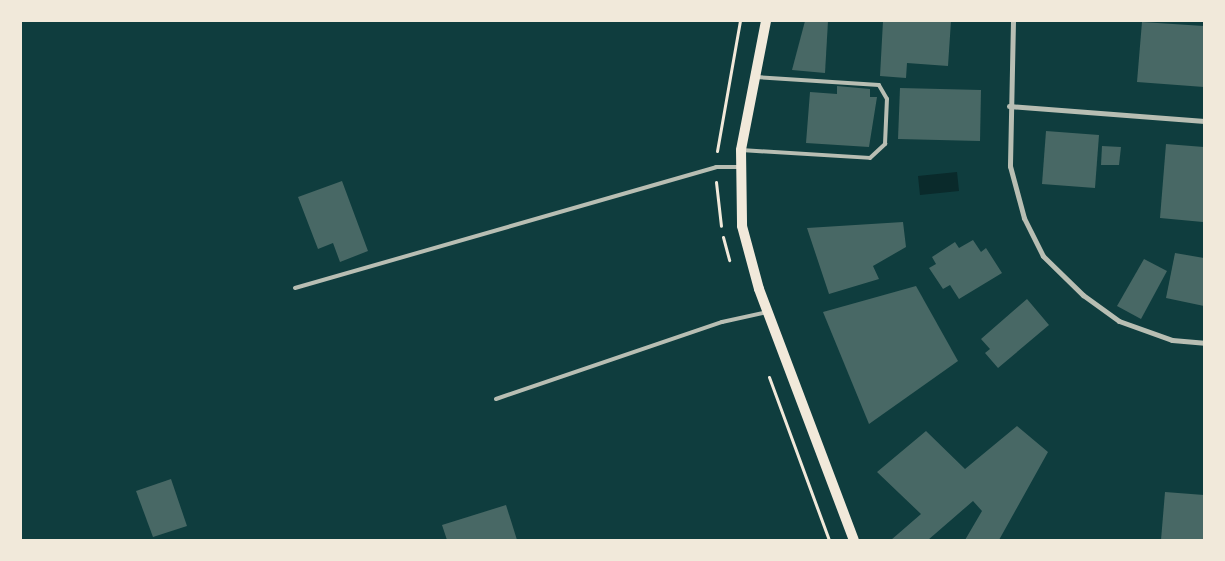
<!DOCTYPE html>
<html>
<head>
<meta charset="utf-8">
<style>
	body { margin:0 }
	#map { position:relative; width:1225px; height:561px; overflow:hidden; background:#0f3d3e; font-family:Rubik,sans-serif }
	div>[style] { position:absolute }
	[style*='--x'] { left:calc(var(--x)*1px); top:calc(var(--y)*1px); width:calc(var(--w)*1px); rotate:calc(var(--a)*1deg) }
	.water>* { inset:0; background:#0a2a2b }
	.building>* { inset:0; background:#486865 }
	.path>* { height:3px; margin:-1.5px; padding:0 1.5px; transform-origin:1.5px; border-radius:1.5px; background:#f1e9da }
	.service>* { height:4px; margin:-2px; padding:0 2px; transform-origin:2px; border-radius:2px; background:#b8beb3 }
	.minor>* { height:5px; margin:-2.5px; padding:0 2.5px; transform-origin:2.5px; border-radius:2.5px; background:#b8beb3 }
	.secondary>* { height:10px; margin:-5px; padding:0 5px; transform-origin:5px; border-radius:5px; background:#f1e9da }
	span { translate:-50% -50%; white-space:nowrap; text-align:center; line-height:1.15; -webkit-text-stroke:4px #f1e9da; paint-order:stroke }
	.frame { position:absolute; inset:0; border:22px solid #f1e9da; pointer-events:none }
</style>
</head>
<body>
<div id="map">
	<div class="water">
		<div style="clip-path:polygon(957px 172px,959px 191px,920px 195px,918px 176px)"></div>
	</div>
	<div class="building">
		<div style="clip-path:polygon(805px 21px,828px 21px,825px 73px,792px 70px)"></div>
		<div style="clip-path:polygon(883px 21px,951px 21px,948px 66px,907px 63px,906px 78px,880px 76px)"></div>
		<div style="clip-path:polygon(1142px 22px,1204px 26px,1204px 87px,1137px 82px)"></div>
		<div style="clip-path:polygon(837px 86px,870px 89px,870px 97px,877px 97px,869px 147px,806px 143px,810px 92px,837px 94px)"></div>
		<div style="clip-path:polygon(900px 88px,981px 90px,980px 141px,898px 139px)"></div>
		<div style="clip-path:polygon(1046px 131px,1099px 135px,1095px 188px,1042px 184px)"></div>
		<div style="clip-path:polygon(1166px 144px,1204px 147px,1203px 222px,1160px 218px)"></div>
		<div style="clip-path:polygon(1102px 146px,1121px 147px,1119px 165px,1101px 165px)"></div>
		<div style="clip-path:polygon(342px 181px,368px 251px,340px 262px,333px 243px,318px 249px,298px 197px)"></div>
		<div style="clip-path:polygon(903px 222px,906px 247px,873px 266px,879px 279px,829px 294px,807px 228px)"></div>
		<div style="clip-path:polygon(973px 240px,981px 252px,986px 248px,1002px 273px,959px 299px,950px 285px,943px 289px,929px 268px,936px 264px,932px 257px,955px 242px,959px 248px)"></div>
		<div style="clip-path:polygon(1175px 253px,1204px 258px,1204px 306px,1166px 298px)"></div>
		<div style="clip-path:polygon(1144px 259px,1167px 271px,1141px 319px,1117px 306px)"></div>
		<div style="clip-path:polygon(916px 286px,958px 361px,869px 424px,823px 312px)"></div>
		<div style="clip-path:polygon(1027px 299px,1049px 325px,998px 368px,985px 353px,990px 349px,981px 339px)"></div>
		<div style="clip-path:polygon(1017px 426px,1048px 452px,999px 540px,965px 540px,982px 511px,973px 501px,928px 540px,891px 540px,921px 514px,877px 472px,926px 431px,965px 469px)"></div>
		<div style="clip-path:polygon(171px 479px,187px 526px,153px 537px,136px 491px)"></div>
		<div style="clip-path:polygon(1165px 492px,1204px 495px,1204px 540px,1161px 540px)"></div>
		<div style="clip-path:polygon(506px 505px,517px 540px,447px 540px,442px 525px)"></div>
	</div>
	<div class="path">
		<div style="--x:717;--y:151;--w:132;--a:-80"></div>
		<div style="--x:716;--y:182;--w:44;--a:83.5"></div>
		<div style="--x:723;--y:237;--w:24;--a:75"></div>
		<div style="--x:769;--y:377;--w:174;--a:69.8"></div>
	</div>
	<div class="service">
		<div style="--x:741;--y:150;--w:129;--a:3.5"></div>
		<div style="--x:870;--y:158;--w:21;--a:-43"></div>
		<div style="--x:885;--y:144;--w:45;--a:-87.5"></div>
		<div style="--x:887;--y:99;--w:16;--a:-120"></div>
		<div style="--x:879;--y:85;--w:124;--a:-176.3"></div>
		<div style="--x:295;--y:288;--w:438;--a:-16"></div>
		<div style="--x:716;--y:167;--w:23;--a:0"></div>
		<div style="--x:496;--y:399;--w:239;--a:-18.8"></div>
		<div style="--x:722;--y:322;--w:46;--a:-12.5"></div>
	</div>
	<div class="minor">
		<div style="--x:1013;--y:21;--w:145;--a:91.2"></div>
		<div style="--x:1010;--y:166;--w:54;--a:74.9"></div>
		<div style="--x:1024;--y:218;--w:42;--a:63.4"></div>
		<div style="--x:1043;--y:256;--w:56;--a:44.3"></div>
		<div style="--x:1083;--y:295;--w:44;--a:35.8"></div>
		<div style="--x:1119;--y:321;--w:56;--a:19.7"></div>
		<div style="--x:1172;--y:340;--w:32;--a:5"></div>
		<div style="--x:1009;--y:106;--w:196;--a:4.4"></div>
	</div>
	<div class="secondary">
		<div style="--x:766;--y:21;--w:131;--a:101"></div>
		<div style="--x:741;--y:150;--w:76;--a:89.2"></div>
		<div style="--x:742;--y:226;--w:65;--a:74.9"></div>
		<div style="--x:759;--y:289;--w:268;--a:69.3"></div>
	</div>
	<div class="frame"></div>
</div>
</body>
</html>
